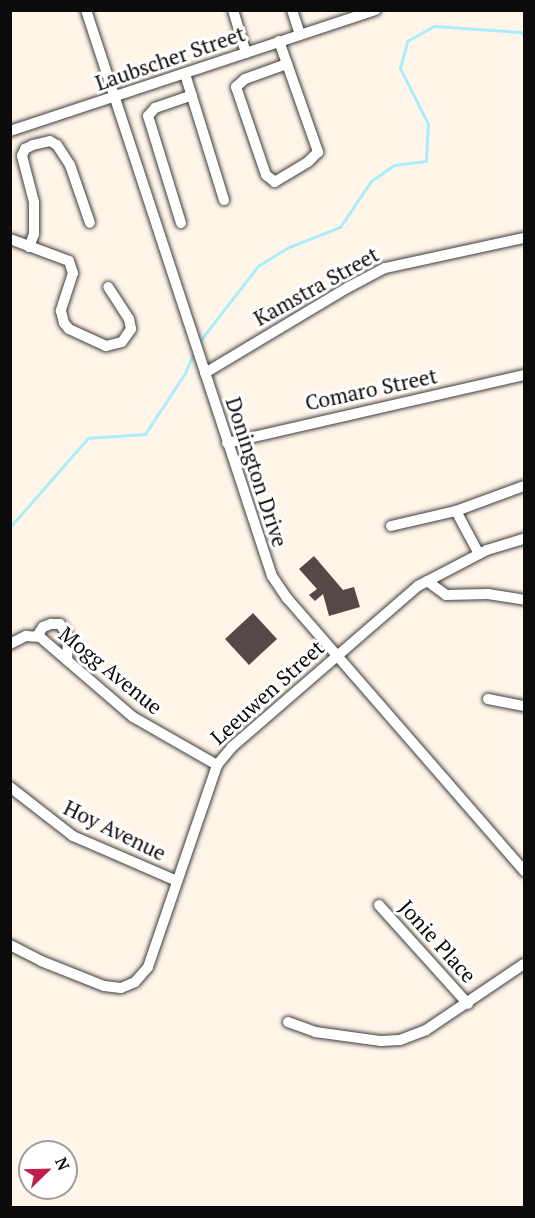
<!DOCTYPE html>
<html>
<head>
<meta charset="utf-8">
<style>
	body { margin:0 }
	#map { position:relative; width:535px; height:1218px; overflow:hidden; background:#fff6e9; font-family:"PT Serif",serif }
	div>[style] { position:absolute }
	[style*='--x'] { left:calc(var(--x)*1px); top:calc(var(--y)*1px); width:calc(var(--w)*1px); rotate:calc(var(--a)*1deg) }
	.stream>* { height:3px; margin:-1.5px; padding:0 1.5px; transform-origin:1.5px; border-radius:1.5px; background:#abedfa }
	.building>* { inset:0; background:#544947 }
	.roads { filter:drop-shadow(0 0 2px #3e3e3e) drop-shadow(0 0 2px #3e3e3e) }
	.minor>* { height:10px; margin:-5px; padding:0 5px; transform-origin:5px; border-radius:5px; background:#fff }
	span { translate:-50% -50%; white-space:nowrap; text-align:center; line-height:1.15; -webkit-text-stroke:6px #fff; paint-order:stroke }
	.street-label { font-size:21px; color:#0b0b0b }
	.frame { position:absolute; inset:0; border:12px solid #0b0b0b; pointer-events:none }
	.north { position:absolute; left:18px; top:1140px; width:60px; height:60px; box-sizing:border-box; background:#fff; border:2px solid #9d9d9d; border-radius:50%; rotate:67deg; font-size:16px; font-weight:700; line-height:24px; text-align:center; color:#0b0b0b }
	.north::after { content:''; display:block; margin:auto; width:21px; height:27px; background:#c21c49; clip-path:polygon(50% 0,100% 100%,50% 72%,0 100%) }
</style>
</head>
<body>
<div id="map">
	<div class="stream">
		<div style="--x:199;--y:342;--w:96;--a:-52.2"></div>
		<div style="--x:258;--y:266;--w:36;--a:-32"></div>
		<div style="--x:289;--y:247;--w:55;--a:-21.4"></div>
		<div style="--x:340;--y:227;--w:55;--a:-56"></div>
		<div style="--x:371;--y:181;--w:28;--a:-35"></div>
		<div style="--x:394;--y:165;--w:32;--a:-7"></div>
		<div style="--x:426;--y:161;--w:37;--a:-87"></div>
		<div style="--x:428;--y:124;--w:63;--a:-116.6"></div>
		<div style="--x:400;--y:68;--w:28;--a:-75"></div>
		<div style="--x:407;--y:41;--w:31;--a:-29"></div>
		<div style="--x:434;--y:26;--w:86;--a:4"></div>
		<div style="--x:520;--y:32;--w:4;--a:27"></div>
		<div style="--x:10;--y:527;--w:118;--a:-48.8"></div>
		<div style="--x:88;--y:438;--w:57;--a:-4"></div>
		<div style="--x:145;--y:434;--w:73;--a:-56.7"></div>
		<div style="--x:185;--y:373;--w:25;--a:-67"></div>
	</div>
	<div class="building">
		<div style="clip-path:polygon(314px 556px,343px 590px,354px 587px,360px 607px,329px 616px,323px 594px,315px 601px,309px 595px,317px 589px,299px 569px)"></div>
		<div style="clip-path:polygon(253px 613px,277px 639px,249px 665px,225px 639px)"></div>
	</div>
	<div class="roads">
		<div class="minor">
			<div style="--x:86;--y:10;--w:596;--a:71.81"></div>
			<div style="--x:272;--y:576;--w:27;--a:56"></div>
			<div style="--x:287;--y:598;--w:362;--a:49"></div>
			<div style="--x:233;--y:10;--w:45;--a:73.2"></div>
			<div style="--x:292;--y:10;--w:26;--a:72"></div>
			<div style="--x:279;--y:41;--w:118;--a:70.6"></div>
			<div style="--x:318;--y:152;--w:14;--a:135"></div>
			<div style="--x:308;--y:162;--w:39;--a:149"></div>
			<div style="--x:275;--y:182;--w:11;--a:-142"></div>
			<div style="--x:266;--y:175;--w:93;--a:-108.8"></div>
			<div style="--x:236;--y:87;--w:12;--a:-42"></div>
			<div style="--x:245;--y:79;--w:45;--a:-19.7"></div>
			<div style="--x:185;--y:74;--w:132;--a:72.8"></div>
			<div style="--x:10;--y:131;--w:385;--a:-18.3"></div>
			<div style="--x:181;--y:223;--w:112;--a:-107.1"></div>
			<div style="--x:148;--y:116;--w:11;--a:-49"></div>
			<div style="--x:155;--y:108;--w:39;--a:-19"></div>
			<div style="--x:10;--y:239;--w:63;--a:20.4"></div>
			<div style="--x:69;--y:261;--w:13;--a:72"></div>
			<div style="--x:73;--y:273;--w:40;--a:108"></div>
			<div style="--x:61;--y:311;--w:12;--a:76"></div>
			<div style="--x:64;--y:323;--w:8;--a:50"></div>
			<div style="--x:69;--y:329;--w:41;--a:24.7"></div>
			<div style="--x:106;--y:346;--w:16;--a:-14"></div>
			<div style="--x:122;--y:342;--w:16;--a:-55"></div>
			<div style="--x:131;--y:329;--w:10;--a:-101"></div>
			<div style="--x:129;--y:319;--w:38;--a:-123"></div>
			<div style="--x:29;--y:247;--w:14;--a:-69"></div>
			<div style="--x:34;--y:234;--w:32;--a:-90"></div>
			<div style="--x:34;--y:202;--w:48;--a:-104.6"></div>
			<div style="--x:22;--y:156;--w:8;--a:-67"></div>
			<div style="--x:25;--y:149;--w:9;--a:-27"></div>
			<div style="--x:33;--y:145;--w:17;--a:-13"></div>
			<div style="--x:50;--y:141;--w:8;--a:30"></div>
			<div style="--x:57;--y:145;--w:24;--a:57"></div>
			<div style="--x:70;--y:165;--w:61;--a:71"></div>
			<div style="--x:205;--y:373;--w:165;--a:-30.9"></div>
			<div style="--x:347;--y:288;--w:43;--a:-27.8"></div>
			<div style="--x:385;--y:268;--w:142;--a:-12.2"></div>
			<div style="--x:227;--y:443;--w:305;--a:-12.9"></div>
			<div style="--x:391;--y:526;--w:67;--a:-13"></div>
			<div style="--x:479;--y:554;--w:49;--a:-118.1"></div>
			<div style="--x:456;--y:511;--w:72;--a:-20.2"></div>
			<div style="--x:427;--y:581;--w:24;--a:36"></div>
			<div style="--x:446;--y:595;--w:42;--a:-1.4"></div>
			<div style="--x:488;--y:594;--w:36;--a:9"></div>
			<div style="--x:37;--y:636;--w:11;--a:-56"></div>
			<div style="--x:43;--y:627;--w:9;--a:-21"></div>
			<div style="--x:51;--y:624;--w:9;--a:0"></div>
			<div style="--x:60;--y:624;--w:14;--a:56"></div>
			<div style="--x:68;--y:636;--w:24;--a:92"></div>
			<div style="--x:10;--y:644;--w:18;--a:-27"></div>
			<div style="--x:26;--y:636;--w:14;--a:4"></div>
			<div style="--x:40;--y:637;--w:123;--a:40.7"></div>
			<div style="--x:133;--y:717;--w:97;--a:29.7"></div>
			<div style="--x:488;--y:699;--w:37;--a:11"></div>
			<div style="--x:10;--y:787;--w:80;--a:37.9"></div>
			<div style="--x:73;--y:836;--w:113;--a:23.4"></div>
			<div style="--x:379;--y:905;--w:133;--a:48"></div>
			<div style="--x:10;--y:945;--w:35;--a:27"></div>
			<div style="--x:41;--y:961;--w:68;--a:21.6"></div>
			<div style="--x:104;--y:986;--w:17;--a:7"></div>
			<div style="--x:121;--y:988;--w:15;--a:-23"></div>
			<div style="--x:135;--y:982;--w:20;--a:-49"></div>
			<div style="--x:148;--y:967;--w:213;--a:-71.1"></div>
			<div style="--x:217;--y:765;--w:23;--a:-50"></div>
			<div style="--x:232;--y:747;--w:246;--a:-40.9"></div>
			<div style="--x:418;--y:586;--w:78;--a:-27.6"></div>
			<div style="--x:487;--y:550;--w:39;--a:-17"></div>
			<div style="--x:288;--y:1022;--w:29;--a:20"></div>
			<div style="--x:315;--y:1032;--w:67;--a:7.8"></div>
			<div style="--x:381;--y:1041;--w:19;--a:-3"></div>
			<div style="--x:400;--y:1040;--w:28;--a:-21"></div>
			<div style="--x:426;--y:1030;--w:118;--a:-34"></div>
		</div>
	</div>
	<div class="street-label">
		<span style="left:170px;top:58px;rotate:-19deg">Laubscher Street</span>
		<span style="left:316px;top:286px;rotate:-29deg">Kamstra Street</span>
		<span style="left:371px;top:389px;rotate:-12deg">Comaro Street</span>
		<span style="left:257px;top:472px;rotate:72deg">Donington Drive</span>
		<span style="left:111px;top:670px;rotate:39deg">Mogg Avenue</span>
		<span style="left:267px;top:692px;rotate:-42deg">Leeuwen Street</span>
		<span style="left:115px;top:830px;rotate:26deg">Hoy Avenue</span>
		<span style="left:438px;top:941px;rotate:48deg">Jonie Place</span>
	</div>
	<div class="frame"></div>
	<div class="north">N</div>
</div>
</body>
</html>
